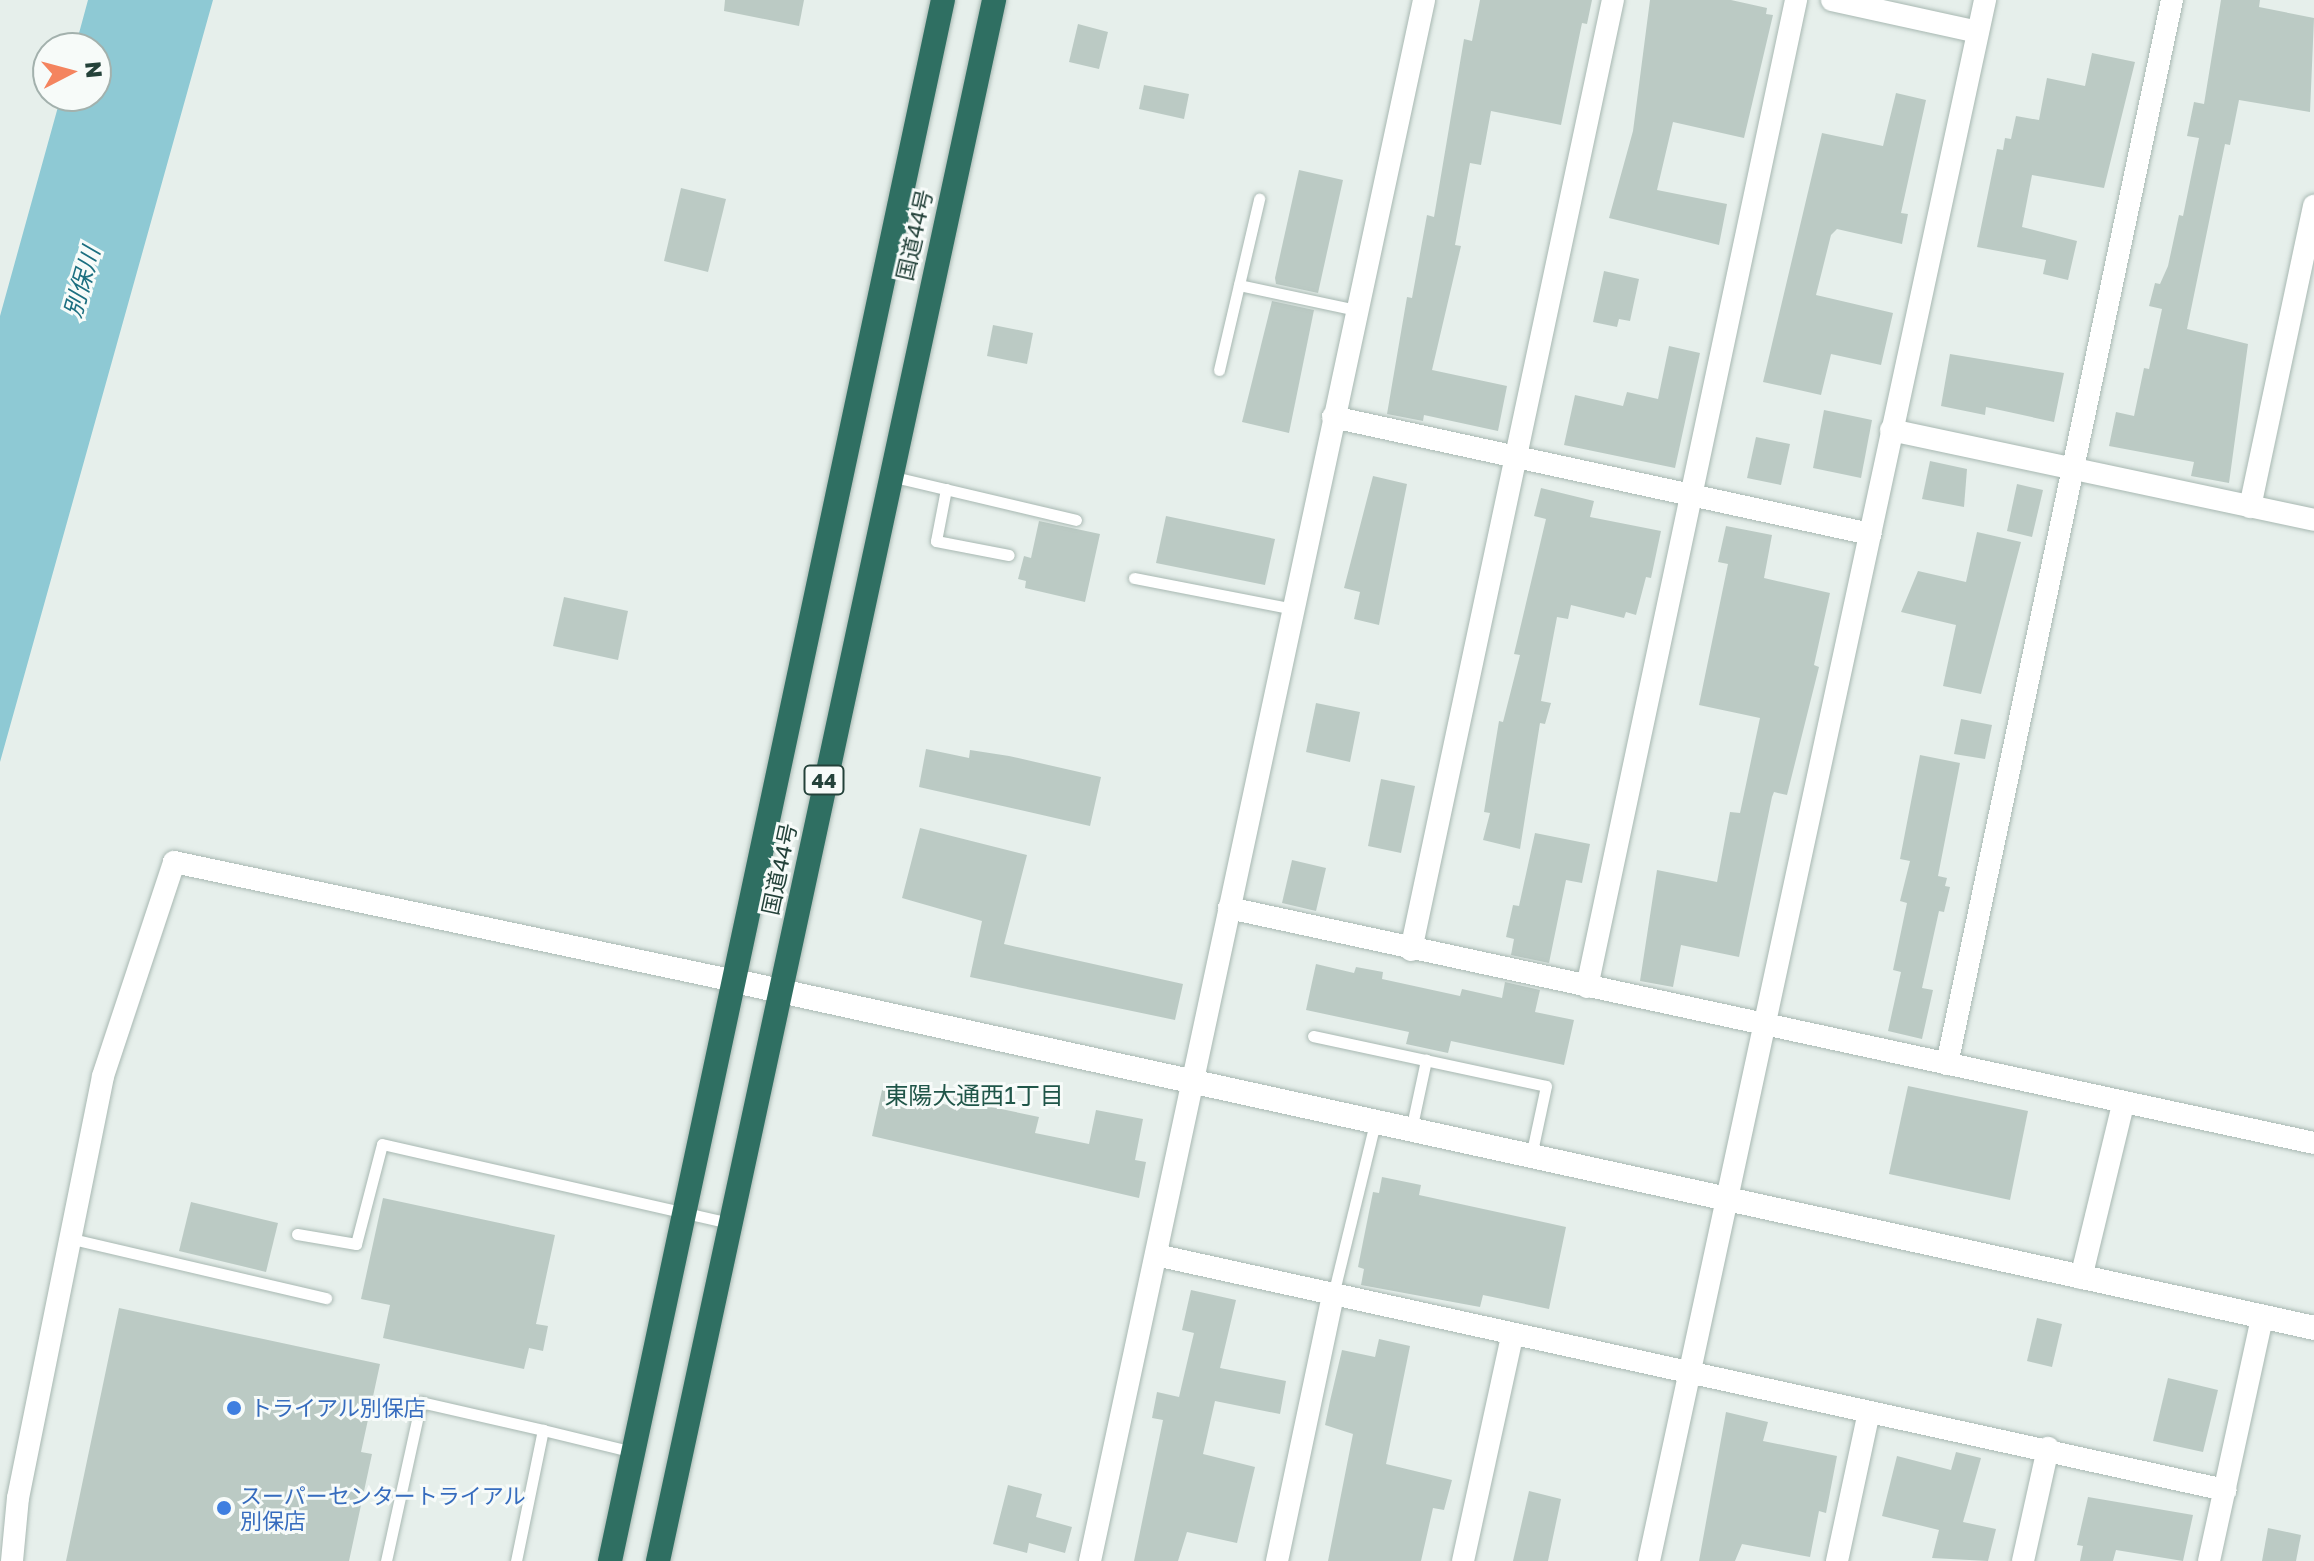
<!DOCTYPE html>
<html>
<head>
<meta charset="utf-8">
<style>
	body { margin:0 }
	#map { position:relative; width:2314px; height:1561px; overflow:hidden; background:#e6efeb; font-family:"Golos Text","Noto Sans JP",sans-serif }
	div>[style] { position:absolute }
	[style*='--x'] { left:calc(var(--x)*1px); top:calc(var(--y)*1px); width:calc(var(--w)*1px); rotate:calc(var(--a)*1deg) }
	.water>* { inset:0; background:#8ec9d4 }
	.building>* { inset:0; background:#bbcac4 }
	.roads { filter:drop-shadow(0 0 2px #a8b8b2) drop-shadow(0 0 2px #a8b8b2) }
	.lane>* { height:11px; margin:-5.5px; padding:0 5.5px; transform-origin:5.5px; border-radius:5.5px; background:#fff }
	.street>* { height:22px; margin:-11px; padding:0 11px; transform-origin:11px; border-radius:11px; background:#fff }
	.secondary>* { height:24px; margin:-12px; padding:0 12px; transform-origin:12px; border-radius:12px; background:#fff }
	.highway>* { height:24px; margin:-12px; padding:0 12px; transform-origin:12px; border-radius:12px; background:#2f6f62 }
	.dots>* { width:22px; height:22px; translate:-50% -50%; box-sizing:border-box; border:4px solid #f7fbf9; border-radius:50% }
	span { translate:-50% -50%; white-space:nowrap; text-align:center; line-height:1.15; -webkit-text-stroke:6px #f7fbf9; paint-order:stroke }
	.shield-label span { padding:2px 6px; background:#f7fbf9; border:2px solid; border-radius:6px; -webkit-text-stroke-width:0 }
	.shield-label { font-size:20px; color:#24423a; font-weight:700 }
	.street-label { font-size:22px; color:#24423a }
	.shop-label { font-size:22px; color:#366cbe }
	.left { translate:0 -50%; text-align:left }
	.water-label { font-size:24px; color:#1c6f80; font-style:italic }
	.neighbourhood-label { font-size:24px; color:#1f5548 }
	.north { position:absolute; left:32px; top:32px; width:80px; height:80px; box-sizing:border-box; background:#f7fbf9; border:2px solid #a3b1ad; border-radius:50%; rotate:84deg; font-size:22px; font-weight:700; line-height:32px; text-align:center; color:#24423a }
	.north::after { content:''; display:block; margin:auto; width:28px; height:36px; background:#f4845f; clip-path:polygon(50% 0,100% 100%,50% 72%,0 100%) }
</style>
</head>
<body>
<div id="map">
	<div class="water">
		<div style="clip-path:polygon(88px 0,213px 0,0 762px,0 316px,61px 96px,96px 96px,96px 48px,75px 48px)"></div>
	</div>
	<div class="building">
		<div style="clip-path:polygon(725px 0,804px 0,799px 26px,724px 11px)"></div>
		<div style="clip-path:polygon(1480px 0,1592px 0,1587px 24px,1582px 23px,1561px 125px,1491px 111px,1481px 165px,1470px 163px,1455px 245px,1461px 246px,1432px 370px,1507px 386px,1498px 431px,1424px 415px,1423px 421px,1387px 414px,1407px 297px,1412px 298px,1427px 215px,1434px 217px,1464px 39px,1472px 41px)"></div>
		<div style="clip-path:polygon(1650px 0,1731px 0,1767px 8px,1766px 14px,1773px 15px,1744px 138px,1673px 122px,1657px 190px,1727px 204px,1719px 245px,1609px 218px,1633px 131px)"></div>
		<div style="clip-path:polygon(2221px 0,2260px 0,2259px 7px,2314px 18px,2310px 112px,2239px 100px,2230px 145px,2225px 144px,2187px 329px,2248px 344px,2229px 483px,2191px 476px,2194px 462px,2109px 446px,2116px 412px,2134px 416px,2144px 368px,2149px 369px,2162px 309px,2149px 306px,2155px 283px,2160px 284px,2168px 266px,2179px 215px,2183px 216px,2199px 138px,2187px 136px,2194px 102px,2204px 104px)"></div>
		<div style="clip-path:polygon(1078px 24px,1108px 32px,1099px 69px,1069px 62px)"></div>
		<div style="clip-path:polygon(2092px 53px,2135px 62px,2104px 188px,2032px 175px,2022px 227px,2077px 241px,2068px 280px,2043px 274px,2046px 260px,1977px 247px,1997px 149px,2003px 150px,2005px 138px,2011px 139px,2016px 116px,2039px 120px,2047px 78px,2085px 86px)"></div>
		<div style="clip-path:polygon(1144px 85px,1189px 94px,1184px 119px,1139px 109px)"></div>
		<div style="clip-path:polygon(1896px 93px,1926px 100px,1901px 213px,1908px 214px,1902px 244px,1837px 229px,1831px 235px,1816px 295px,1893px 313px,1881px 365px,1831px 354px,1821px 395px,1763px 382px,1822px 133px,1883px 146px)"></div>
		<div style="clip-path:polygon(1299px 170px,1343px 180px,1318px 293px,1276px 284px,1275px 278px)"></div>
		<div style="clip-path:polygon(681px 188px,726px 199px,708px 272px,664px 261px)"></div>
		<div style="clip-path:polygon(1604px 271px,1639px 279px,1630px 321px,1619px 319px,1617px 327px,1593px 322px)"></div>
		<div style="clip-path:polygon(1272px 301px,1314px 310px,1289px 433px,1242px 422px)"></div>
		<div style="clip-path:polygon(993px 325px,1033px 333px,1027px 364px,987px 356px)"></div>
		<div style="clip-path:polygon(1669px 346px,1700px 353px,1675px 468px,1564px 445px,1575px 395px,1623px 406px,1627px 392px,1658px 399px)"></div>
		<div style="clip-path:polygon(1950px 354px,2064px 373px,2054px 422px,1986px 407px,1985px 415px,1941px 406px)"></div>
		<div style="clip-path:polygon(1824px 410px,1872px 420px,1861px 478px,1813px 468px)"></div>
		<div style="clip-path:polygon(1756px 437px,1790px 444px,1781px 485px,1747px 478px)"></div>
		<div style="clip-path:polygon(1930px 461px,1967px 469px,1964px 507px,1922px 499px)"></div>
		<div style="clip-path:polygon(1373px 476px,1407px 484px,1379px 625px,1354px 619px,1360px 592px,1344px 588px)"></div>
		<div style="clip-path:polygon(2017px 484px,2043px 490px,2032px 537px,2007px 531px)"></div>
		<div style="clip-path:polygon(1541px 488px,1594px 501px,1590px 517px,1661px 531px,1651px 578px,1646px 577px,1636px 615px,1626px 612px,1624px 618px,1571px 605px,1568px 619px,1557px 617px,1541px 701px,1551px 703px,1545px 724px,1540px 723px,1520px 849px,1483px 840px,1490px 813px,1484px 812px,1499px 721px,1503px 722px,1520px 655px,1514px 654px,1546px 519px,1534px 516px)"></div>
		<div style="clip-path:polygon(1166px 516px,1275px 539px,1265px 585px,1156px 563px)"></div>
		<div style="clip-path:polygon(1039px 521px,1100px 534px,1085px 602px,1025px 588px,1026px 581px,1018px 579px,1024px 556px,1031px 558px)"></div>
		<div style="clip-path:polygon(1726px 526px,1772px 535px,1764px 578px,1830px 593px,1814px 665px,1819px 667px,1787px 795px,1774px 792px,1772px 797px,1739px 957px,1681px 945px,1673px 987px,1640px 981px,1657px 870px,1717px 882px,1730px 812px,1740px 813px,1760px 718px,1699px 705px,1728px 564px,1718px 562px)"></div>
		<div style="clip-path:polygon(1977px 532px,2021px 542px,1981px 694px,1943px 686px,1956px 625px,1901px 612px,1918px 571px,1966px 582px)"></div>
		<div style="clip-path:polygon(564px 597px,628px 611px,618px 660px,553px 646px)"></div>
		<div style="clip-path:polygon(1316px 703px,1360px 712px,1350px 762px,1306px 752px)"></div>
		<div style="clip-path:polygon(1961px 719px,1992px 725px,1985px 759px,1954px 754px)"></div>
		<div style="clip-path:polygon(926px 749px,969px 758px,970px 750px,1009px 756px,1101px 777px,1090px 826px,919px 787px)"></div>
		<div style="clip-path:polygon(1920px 755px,1960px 763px,1938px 876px,1947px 878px,1945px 886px,1950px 887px,1944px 912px,1939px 911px,1922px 988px,1933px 990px,1922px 1039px,1888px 1031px,1901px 972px,1893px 970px,1907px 903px,1900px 901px,1910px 861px,1900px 859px)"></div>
		<div style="clip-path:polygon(1381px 779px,1415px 786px,1401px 853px,1368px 846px)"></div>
		<div style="clip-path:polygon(920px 828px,1027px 855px,1004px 944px,1183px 984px,1175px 1020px,970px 977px,982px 921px,902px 898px)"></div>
		<div style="clip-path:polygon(1535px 833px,1590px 844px,1582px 883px,1566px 880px,1549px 963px,1511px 955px,1514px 939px,1506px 937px,1513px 905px,1519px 906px)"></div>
		<div style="clip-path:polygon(1292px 860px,1326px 868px,1316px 911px,1282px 903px)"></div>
		<div style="clip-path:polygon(1316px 964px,1354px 973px,1356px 967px,1383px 972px,1382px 979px,1460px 996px,1462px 989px,1502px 998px,1505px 982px,1540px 990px,1535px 1012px,1574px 1020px,1564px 1065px,1451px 1041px,1448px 1053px,1406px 1044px,1409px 1032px,1306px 1010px)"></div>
		<div style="clip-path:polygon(1908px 1086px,2028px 1111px,2010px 1200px,1889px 1174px)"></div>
		<div style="clip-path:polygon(882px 1090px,952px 1106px,954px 1094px,983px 1101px,982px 1105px,1039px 1117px,1035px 1133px,1089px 1144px,1096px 1110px,1143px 1119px,1135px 1160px,1146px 1162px,1139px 1198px,872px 1136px)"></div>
		<div style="clip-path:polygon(1382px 1177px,1421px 1185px,1419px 1195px,1566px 1227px,1549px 1309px,1483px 1295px,1480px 1307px,1361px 1285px,1364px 1269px,1358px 1267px,1373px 1192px,1379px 1193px)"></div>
		<div style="clip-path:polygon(383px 1198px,555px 1235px,536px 1324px,548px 1326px,543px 1351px,529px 1348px,524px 1369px,383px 1338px,390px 1305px,361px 1299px)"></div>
		<div style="clip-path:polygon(191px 1202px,278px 1223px,266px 1272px,179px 1251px)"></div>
		<div style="clip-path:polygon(1191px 1290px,1236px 1300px,1220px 1368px,1286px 1381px,1280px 1414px,1215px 1401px,1203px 1454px,1255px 1467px,1237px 1543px,1187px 1532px,1178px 1561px,1134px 1561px,1163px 1420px,1152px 1418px,1157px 1392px,1179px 1397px,1194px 1333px,1182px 1330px)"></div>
		<div style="clip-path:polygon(119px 1308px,380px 1364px,361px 1452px,372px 1454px,349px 1561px,66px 1561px)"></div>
		<div style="clip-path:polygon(2037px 1318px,2062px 1324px,2052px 1367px,2027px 1361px)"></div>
		<div style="clip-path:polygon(1379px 1339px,1410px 1346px,1386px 1464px,1452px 1480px,1444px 1510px,1433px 1508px,1421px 1561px,1328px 1561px,1353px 1434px,1325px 1425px,1330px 1401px,1342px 1350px,1375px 1357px)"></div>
		<div style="clip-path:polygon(2168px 1378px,2218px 1390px,2203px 1452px,2153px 1441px)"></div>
		<div style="clip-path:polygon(1726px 1412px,1768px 1422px,1763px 1441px,1837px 1456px,1826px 1513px,1819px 1511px,1810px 1557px,1742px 1544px,1735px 1561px,1699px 1561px)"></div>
		<div style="clip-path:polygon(1956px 1452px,1981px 1458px,1963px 1522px,1996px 1529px,1988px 1561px,1932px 1558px,1939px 1530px,1882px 1516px,1897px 1456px,1951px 1470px)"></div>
		<div style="clip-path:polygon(1008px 1485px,1042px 1494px,1036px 1517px,1072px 1527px,1065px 1553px,1029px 1543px,1027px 1553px,993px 1544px)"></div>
		<div style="clip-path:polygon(1529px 1491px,1561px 1499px,1548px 1561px,1513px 1561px)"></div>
		<div style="clip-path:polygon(2088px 1497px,2193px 1515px,2183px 1561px,2116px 1550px,2113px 1561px,2080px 1561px,2083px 1546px,2077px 1545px)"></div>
		<div style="clip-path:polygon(2268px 1528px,2301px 1535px,2296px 1561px,2262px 1561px)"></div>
	</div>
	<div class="roads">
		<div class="lane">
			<div style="--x:1239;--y:285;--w:121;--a:12"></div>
			<div style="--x:1219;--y:370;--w:176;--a:-76.8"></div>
			<div style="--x:890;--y:476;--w:191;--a:13.3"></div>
			<div style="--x:946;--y:489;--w:53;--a:100.9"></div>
			<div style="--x:936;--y:541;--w:74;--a:10.9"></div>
			<div style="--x:1134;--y:578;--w:162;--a:11"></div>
			<div style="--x:1313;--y:1036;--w:238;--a:12.1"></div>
			<div style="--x:1546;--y:1086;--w:72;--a:102.1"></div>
			<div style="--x:1411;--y:1130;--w:72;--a:-77.9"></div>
			<div style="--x:297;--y:1234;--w:60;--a:9.6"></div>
			<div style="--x:356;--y:1244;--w:103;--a:-75.4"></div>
			<div style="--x:382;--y:1144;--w:357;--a:12.8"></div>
			<div style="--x:68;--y:1238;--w:265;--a:13.1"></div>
			<div style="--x:1333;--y:1295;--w:177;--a:-76.3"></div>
			<div style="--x:386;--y:1561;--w:163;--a:-77.6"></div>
			<div style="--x:421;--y:1402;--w:125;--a:12.9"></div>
			<div style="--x:516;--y:1561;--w:134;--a:-78.4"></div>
			<div style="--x:543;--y:1430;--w:93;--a:13.7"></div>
		</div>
		<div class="street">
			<div style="--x:1832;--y:0;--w:149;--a:12.4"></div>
			<div style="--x:1333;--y:417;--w:550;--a:12.29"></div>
			<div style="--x:1891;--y:430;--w:432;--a:12"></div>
			<div style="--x:2250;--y:507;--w:308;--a:-78"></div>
			<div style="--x:1229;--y:908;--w:1110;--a:12.22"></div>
			<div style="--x:1411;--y:950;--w:971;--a:-78"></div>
			<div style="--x:1587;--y:987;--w:1009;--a:-78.04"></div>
			<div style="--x:1947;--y:1064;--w:1088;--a:-78.06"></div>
			<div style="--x:1156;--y:1255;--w:1095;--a:12.4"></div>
			<div style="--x:2081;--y:1278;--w:179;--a:-76.4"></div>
			<div style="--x:12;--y:1561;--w:63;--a:-84.6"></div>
			<div style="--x:18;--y:1498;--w:430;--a:-78.6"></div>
			<div style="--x:103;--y:1076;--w:225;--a:-71.6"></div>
			<div style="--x:174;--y:862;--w:573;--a:11.98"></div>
			<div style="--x:1090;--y:1561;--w:1596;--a:-77.92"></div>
			<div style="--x:1277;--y:1561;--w:272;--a:-78.1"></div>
			<div style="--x:1463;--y:1561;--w:230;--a:-77.7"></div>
			<div style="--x:1649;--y:1561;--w:1597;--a:-77.85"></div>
			<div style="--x:1837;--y:1561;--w:152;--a:-77.9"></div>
			<div style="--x:2023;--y:1561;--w:116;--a:-77.5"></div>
			<div style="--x:2209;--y:1561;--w:250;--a:-77.7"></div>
		</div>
		<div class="secondary">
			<div style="--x:735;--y:981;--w:1617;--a:12.39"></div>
		</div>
		<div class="highway">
			<div style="--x:610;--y:1561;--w:1596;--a:-77.96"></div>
			<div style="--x:658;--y:1561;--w:1597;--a:-77.85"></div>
		</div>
	</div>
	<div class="dots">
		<div style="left:234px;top:1408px;background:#3f7fe0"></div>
		<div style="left:224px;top:1508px;background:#3f7fe0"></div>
	</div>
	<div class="shield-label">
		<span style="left:824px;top:780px">44</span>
	</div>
	<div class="street-label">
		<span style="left:914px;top:235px;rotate:-77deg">国道44号</span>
		<span style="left:779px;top:869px;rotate:-78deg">国道44号</span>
	</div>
	<div class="shop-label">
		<span class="left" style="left:250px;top:1408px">トライアル別保店</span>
		<span class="left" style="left:240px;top:1508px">スーパーセンタートライアル<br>別保店</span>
	</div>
	<div class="water-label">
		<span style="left:81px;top:282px;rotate:-74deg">別保川</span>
	</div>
	<div class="neighbourhood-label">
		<span style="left:974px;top:1095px">東陽大通西1丁目</span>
	</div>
	<div class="north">N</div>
</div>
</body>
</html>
